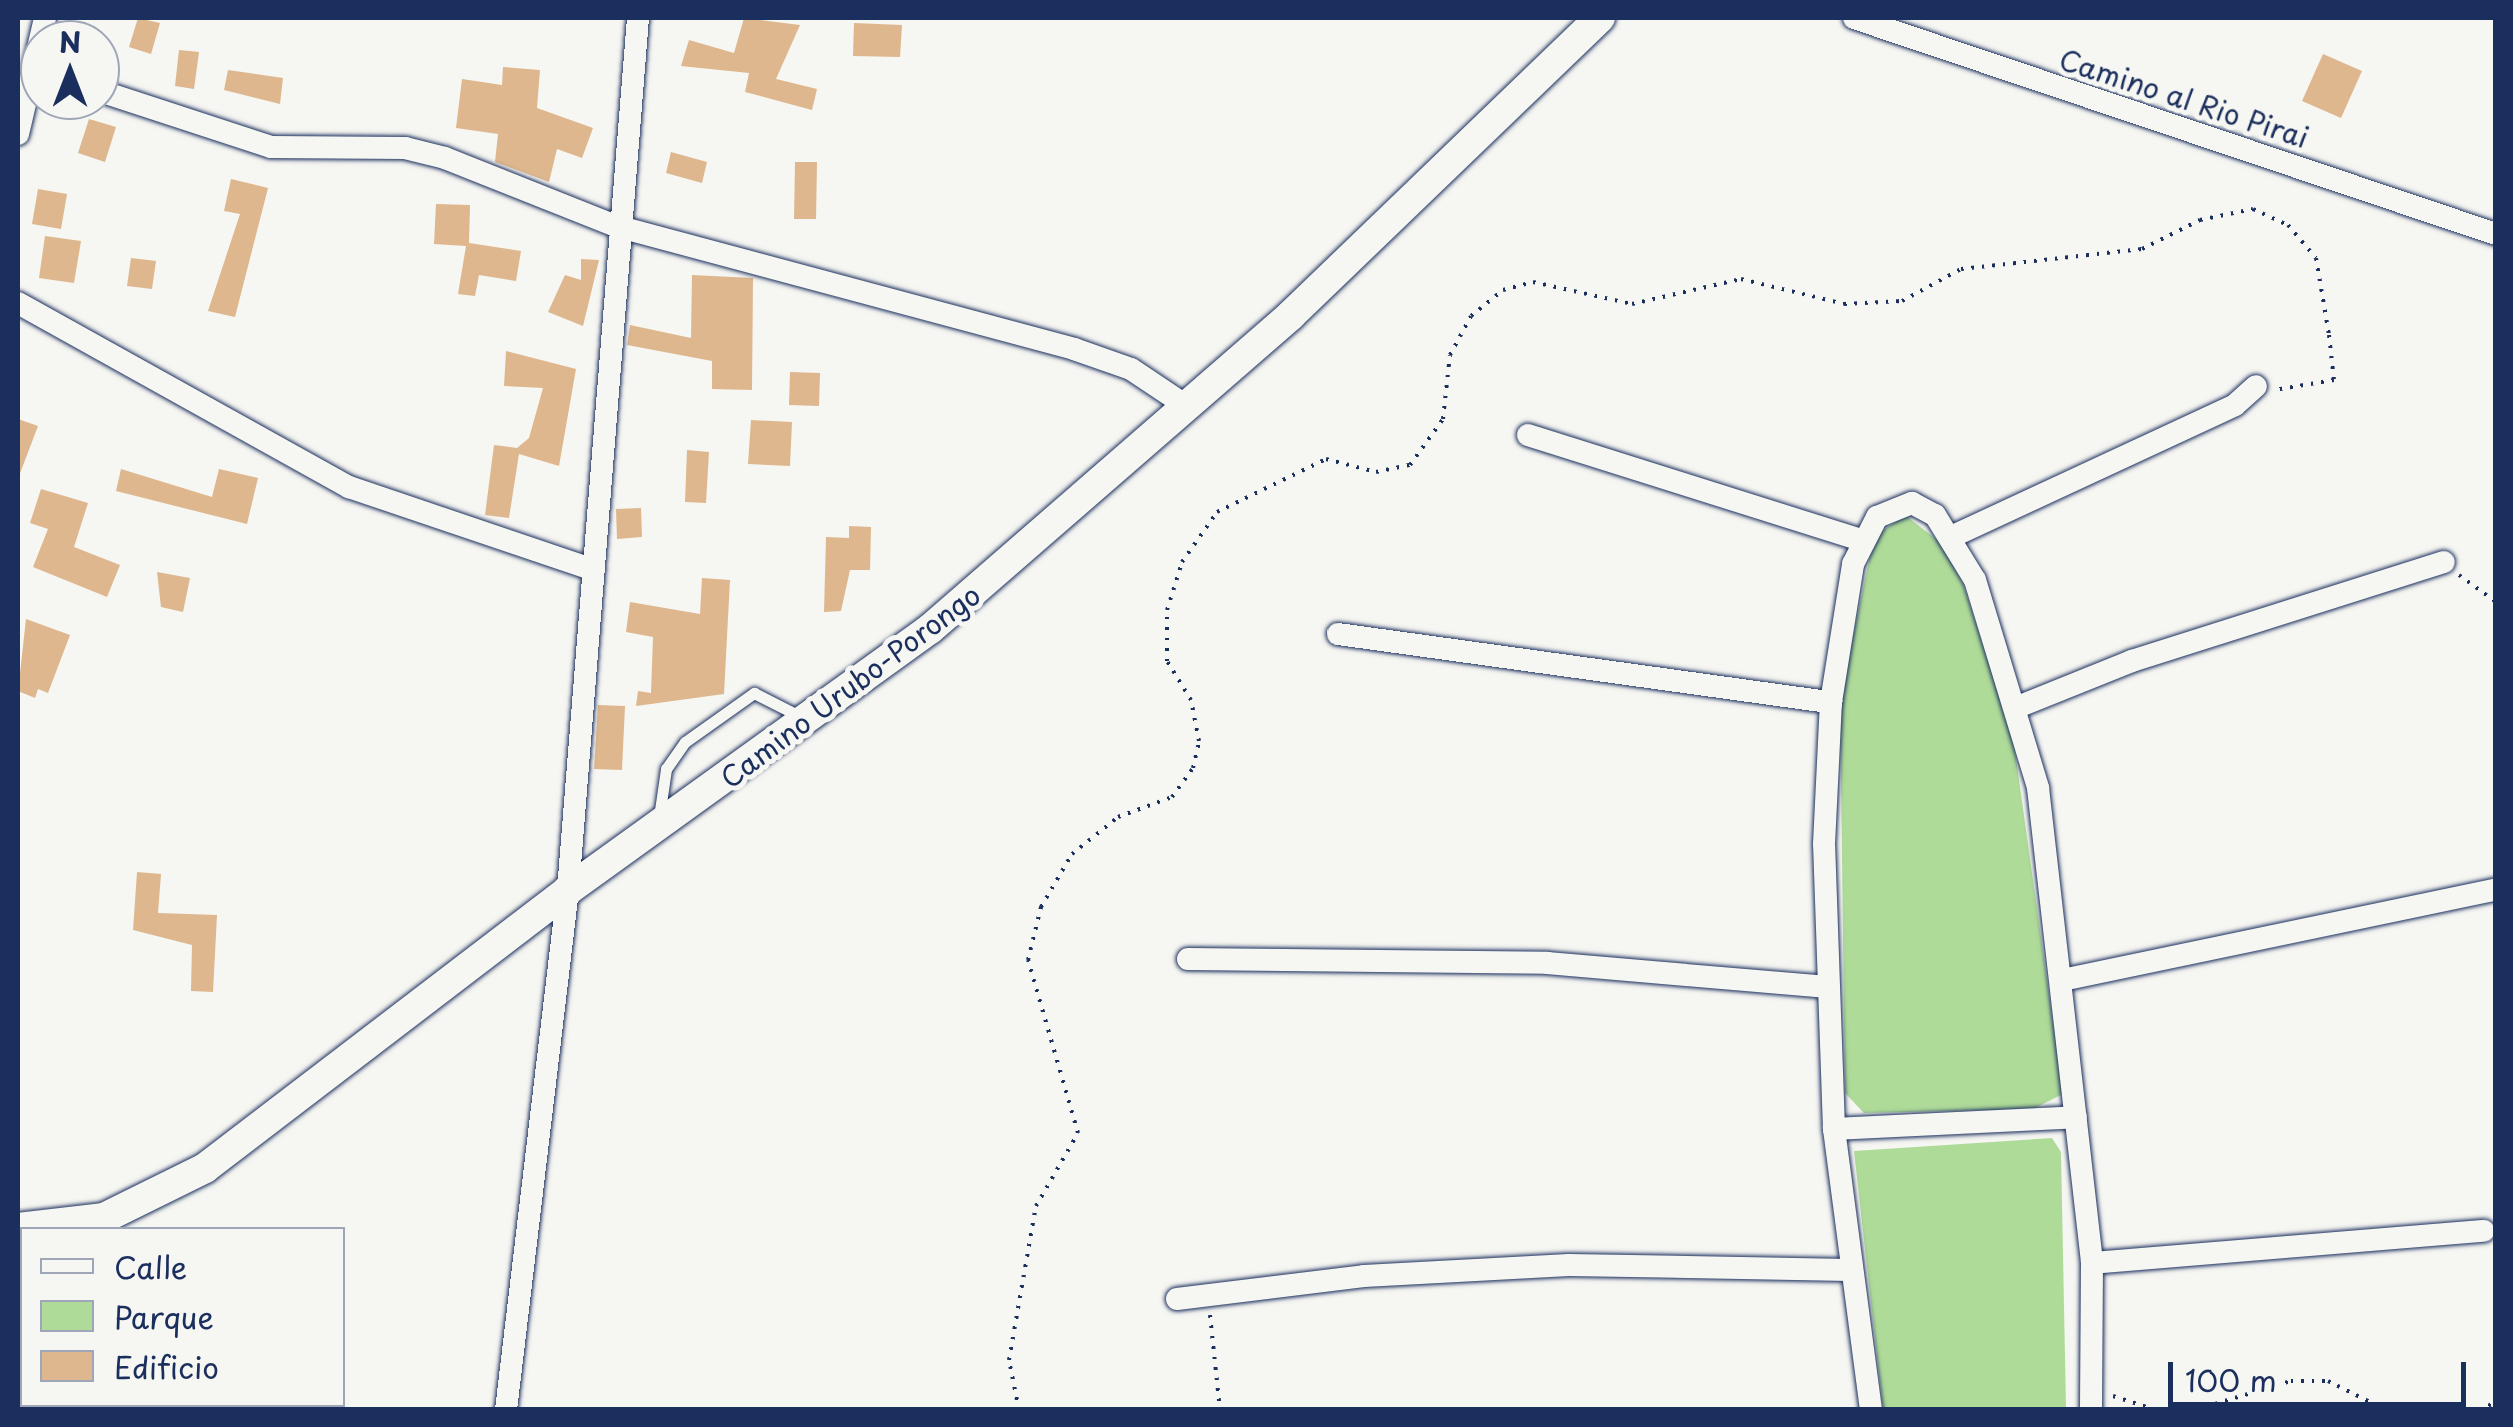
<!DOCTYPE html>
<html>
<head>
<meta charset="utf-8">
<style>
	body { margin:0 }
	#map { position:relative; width:2513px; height:1427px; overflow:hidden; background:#f6f6f2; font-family:"Playpen Sans",sans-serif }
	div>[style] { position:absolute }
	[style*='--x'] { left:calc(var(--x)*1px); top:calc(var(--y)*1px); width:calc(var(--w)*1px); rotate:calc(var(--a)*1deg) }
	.green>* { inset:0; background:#afdb99 }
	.building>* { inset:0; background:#deb78e }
	.path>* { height:4px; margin-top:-2px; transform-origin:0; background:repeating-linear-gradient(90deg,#1b2f5e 0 2.5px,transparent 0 10.5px) }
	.roads { filter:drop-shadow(0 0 2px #1b2f5e) drop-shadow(0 0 2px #1b2f5e) }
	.service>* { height:11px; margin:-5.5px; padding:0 5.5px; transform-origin:5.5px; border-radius:5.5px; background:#f6f6f2 }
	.minor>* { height:22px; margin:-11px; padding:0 11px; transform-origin:11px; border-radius:11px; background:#f6f6f2 }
	.secondary>* { height:30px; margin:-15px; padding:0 15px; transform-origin:15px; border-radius:15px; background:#f6f6f2 }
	span { translate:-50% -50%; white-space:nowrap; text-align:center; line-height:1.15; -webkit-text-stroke:10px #f6f6f2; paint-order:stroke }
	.street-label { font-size:28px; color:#1b2f5e }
	.frame { position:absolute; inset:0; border:20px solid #1b2f5e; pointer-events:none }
	.legend { position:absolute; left:20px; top:1227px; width:325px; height:180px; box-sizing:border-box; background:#f6f6f2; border:2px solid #9ea6b7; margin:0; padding:12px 18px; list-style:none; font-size:30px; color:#1b2f5e }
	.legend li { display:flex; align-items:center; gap:20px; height:50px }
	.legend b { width:50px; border:2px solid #9ea6b7 }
	.north { position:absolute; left:20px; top:20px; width:100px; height:100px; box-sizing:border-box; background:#f6f6f2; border:2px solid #9ea6b7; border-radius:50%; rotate:0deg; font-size:28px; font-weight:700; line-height:40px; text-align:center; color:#1b2f5e }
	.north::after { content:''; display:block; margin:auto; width:35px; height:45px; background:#1b2f5e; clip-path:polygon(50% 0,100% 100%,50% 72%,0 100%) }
	.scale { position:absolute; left:2168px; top:1362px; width:298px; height:45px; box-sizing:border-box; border:5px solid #1b2f5e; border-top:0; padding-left:12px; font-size:30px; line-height:35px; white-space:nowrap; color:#1b2f5e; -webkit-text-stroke:8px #f6f6f2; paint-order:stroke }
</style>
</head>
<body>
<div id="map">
	<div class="green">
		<div style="clip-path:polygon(1905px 515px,1941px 543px,1963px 584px,2013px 737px,2063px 1094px,2033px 1109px,1864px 1113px,1845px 1093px,1840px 698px,1874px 537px)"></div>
		<div style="clip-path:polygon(2052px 1138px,2061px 1152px,2066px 1409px,1883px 1409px,1854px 1151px)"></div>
	</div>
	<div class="building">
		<div style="clip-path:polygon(138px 18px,160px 23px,151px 54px,129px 47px)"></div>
		<div style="clip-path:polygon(744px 18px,800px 25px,776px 79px,817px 89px,812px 110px,745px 92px,749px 73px,681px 66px,689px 40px,734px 53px)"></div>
		<div style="clip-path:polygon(854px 23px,902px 25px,900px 57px,853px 56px)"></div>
		<div style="clip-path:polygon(179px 50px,199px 52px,194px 89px,175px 86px)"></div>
		<div style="clip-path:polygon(2323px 54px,2362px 71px,2341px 118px,2302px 101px)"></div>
		<div style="clip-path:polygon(503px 67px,540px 70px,537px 108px,593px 128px,582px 158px,557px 149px,549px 182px,495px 162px,498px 134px,456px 128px,462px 79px,502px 85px)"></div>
		<div style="clip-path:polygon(228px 70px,283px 78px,280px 104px,224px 90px)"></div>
		<div style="clip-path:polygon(89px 119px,116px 127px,105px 162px,78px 153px)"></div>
		<div style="clip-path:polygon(671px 152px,707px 162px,702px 183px,666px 173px)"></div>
		<div style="clip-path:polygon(795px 162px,817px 162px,816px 219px,794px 219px)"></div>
		<div style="clip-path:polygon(231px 179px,268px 188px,235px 317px,208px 311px,240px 214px,224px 211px)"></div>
		<div style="clip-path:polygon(38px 189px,67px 194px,61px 229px,32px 224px)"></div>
		<div style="clip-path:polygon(436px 204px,470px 205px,469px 243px,521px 251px,516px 281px,479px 275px,475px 296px,458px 294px,466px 246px,434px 244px)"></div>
		<div style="clip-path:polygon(45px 236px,81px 241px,74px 283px,39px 278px)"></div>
		<div style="clip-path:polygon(131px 258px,156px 261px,152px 289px,127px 286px)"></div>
		<div style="clip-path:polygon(581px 259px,599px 260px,583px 326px,548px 312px,565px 275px,581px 280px)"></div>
		<div style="clip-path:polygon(692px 275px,753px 278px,752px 390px,712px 389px,712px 361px,627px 345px,630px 325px,691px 338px)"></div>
		<div style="clip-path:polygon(506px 351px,576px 369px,559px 466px,519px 454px,509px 518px,485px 515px,494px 445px,517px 448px,529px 438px,543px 388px,504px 386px)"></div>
		<div style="clip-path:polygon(790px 372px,820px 373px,819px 406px,789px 405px)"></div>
		<div style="clip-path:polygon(18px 419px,38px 426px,19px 476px,18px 476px)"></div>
		<div style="clip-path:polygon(751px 420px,792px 422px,790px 466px,748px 464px)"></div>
		<div style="clip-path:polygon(687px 450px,709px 452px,706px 503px,685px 502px)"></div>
		<div style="clip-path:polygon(121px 469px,212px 497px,219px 469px,258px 478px,247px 524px,116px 491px)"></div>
		<div style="clip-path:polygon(41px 489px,88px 503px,74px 547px,120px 565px,107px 597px,33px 567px,48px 529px,30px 523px)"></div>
		<div style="clip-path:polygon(641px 508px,642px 537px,617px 539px,616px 509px)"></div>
		<div style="clip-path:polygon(849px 526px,871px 527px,870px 570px,850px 570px,841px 611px,824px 612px,826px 537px,849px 538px)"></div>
		<div style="clip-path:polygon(157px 572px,190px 578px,183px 612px,161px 607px)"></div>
		<div style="clip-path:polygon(702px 578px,730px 580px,724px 694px,636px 706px,638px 691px,651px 693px,653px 637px,626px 632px,630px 602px,700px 614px)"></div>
		<div style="clip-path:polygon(26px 619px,70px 635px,48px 693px,38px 689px,35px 698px,18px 691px)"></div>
		<div style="clip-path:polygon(598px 705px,625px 706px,622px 770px,594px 769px)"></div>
		<div style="clip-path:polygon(137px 872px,161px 874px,158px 913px,217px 915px,213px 992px,191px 991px,192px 945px,133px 930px)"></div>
	</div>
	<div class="path">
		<div style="--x:2459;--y:575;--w:46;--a:36.1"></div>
		<div style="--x:1210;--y:1315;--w:96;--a:84"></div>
		<div style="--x:2113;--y:1396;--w:45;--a:18"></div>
		<div style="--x:1019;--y:1410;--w:51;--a:-101.3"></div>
		<div style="--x:1009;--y:1360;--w:156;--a:-80.1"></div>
		<div style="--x:1036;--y:1206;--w:84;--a:-60.1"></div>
		<div style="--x:1078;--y:1133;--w:180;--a:-106.1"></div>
		<div style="--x:1028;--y:960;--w:55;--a:-76.2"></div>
		<div style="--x:1041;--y:907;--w:61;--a:-59.7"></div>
		<div style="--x:1072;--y:854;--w:59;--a:-38.8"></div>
		<div style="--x:1118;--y:817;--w:58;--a:-20.3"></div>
		<div style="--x:1172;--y:797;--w:36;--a:-54"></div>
		<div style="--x:1193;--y:768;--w:28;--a:-77"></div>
		<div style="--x:1199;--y:741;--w:42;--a:-101"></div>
		<div style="--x:1191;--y:700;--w:46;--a:-121.6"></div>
		<div style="--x:1167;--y:661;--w:51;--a:-90"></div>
		<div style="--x:1167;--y:610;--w:50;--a:-72.6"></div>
		<div style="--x:1182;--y:562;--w:61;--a:-55"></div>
		<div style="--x:1217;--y:512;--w:121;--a:-25.9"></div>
		<div style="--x:1326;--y:459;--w:52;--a:14.6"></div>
		<div style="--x:1376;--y:472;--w:35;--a:-12"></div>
		<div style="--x:1410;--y:465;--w:57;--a:-54.3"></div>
		<div style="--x:1443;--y:419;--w:64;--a:-83.8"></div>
		<div style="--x:1450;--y:355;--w:44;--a:-61.7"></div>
		<div style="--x:1471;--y:316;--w:41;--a:-39.1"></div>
		<div style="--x:1503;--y:290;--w:31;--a:-15"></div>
		<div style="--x:1533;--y:282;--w:101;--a:12.5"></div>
		<div style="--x:1632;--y:304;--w:112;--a:-12.9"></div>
		<div style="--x:1741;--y:279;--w:106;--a:13.6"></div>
		<div style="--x:1844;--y:304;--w:58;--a:-3"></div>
		<div style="--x:1902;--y:301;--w:67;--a:-28.5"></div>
		<div style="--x:1961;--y:269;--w:182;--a:-6.3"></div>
		<div style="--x:2142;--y:249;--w:65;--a:-26.6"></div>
		<div style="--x:2200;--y:220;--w:54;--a:-11.7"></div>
		<div style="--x:2253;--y:209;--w:38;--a:25"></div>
		<div style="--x:2288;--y:225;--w:43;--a:49.7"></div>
		<div style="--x:2316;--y:258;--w:78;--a:80.4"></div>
		<div style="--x:2329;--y:335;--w:45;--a:83.7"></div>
		<div style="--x:2334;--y:380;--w:61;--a:170.5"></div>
		<div style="--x:2195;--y:1410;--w:100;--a:-16.8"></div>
		<div style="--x:2291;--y:1381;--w:37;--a:0"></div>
		<div style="--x:2328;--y:1381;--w:65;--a:26.6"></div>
		<div style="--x:2479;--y:1410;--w:19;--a:-25"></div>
	</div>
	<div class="roads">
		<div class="service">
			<div style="--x:659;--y:817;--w:49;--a:-81.7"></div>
			<div style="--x:666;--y:769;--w:33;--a:-55"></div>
			<div style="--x:685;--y:742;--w:85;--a:-35.4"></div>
			<div style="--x:754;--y:693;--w:55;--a:27"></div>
		</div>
		<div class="minor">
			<div style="--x:1854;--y:18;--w:677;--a:18.6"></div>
			<div style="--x:100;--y:91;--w:180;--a:18.1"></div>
			<div style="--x:271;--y:147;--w:134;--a:0.4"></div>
			<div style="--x:405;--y:148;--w:41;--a:14"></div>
			<div style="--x:445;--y:158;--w:184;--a:21.7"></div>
			<div style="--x:616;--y:226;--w:474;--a:15"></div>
			<div style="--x:1074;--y:349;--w:60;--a:19.3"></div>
			<div style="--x:1131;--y:369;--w:69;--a:33.7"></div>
			<div style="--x:18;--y:134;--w:119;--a:-76.9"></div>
			<div style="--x:18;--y:303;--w:379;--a:29.1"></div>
			<div style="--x:349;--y:487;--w:256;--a:18.7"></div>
			<div style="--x:1528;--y:435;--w:349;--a:17.5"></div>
			<div style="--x:1951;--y:537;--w:313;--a:-24.9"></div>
			<div style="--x:2235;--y:405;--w:28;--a:-42"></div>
			<div style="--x:1338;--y:634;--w:498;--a:7.9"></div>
			<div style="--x:2020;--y:706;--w:121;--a:-21.9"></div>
			<div style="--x:2132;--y:661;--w:327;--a:-17.6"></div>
			<div style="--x:1188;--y:959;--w:359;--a:0.6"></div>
			<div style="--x:1547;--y:963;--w:279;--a:4.9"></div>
			<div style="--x:2067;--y:979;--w:438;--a:-11.8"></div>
			<div style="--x:1834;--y:1129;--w:242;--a:-2.8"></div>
			<div style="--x:2092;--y:1263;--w:393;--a:-4.7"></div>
			<div style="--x:1177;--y:1299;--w:188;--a:-7"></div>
			<div style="--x:1364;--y:1276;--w:205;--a:-3.1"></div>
			<div style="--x:1569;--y:1265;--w:280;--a:1"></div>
			<div style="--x:506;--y:1410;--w:524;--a:-83.2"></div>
			<div style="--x:568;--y:890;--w:875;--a:-85.41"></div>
			<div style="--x:1871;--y:1410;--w:283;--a:-97.5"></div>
			<div style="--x:1834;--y:1129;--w:285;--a:-92"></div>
			<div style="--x:1824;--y:844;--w:142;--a:-87.2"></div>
			<div style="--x:1831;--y:702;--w:140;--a:-80.9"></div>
			<div style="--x:1853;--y:564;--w:53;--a:-62.9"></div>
			<div style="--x:1877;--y:517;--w:38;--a:-22"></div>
			<div style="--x:1912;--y:503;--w:26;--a:28"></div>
			<div style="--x:1935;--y:515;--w:76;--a:58.4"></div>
			<div style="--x:1975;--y:580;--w:217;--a:73.1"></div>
			<div style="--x:2038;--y:788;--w:478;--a:83.5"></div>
			<div style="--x:2092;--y:1263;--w:147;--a:90.4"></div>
		</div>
		<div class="secondary">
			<div style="--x:18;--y:1228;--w:87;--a:-6.6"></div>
			<div style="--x:104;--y:1218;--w:113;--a:-26.3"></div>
			<div style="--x:205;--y:1168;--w:457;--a:-37.4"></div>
			<div style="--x:568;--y:890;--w:446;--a:-35.8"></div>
			<div style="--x:930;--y:629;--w:478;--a:-41"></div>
			<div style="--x:1291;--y:315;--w:429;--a:-43.9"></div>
		</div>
	</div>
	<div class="street-label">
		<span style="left:2184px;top:98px;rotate:18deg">Camino al Rio Pirai</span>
		<span style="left:850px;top:686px;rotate:-37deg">Camino Urubo-Porongo</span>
	</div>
	<div class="frame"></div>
	<ul class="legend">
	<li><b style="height:12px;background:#f6f6f2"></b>Calle</li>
	<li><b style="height:28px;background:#afdb99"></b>Parque</li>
	<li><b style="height:28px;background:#deb78e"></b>Edificio</li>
	</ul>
	<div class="north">N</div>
	<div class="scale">100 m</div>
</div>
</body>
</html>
